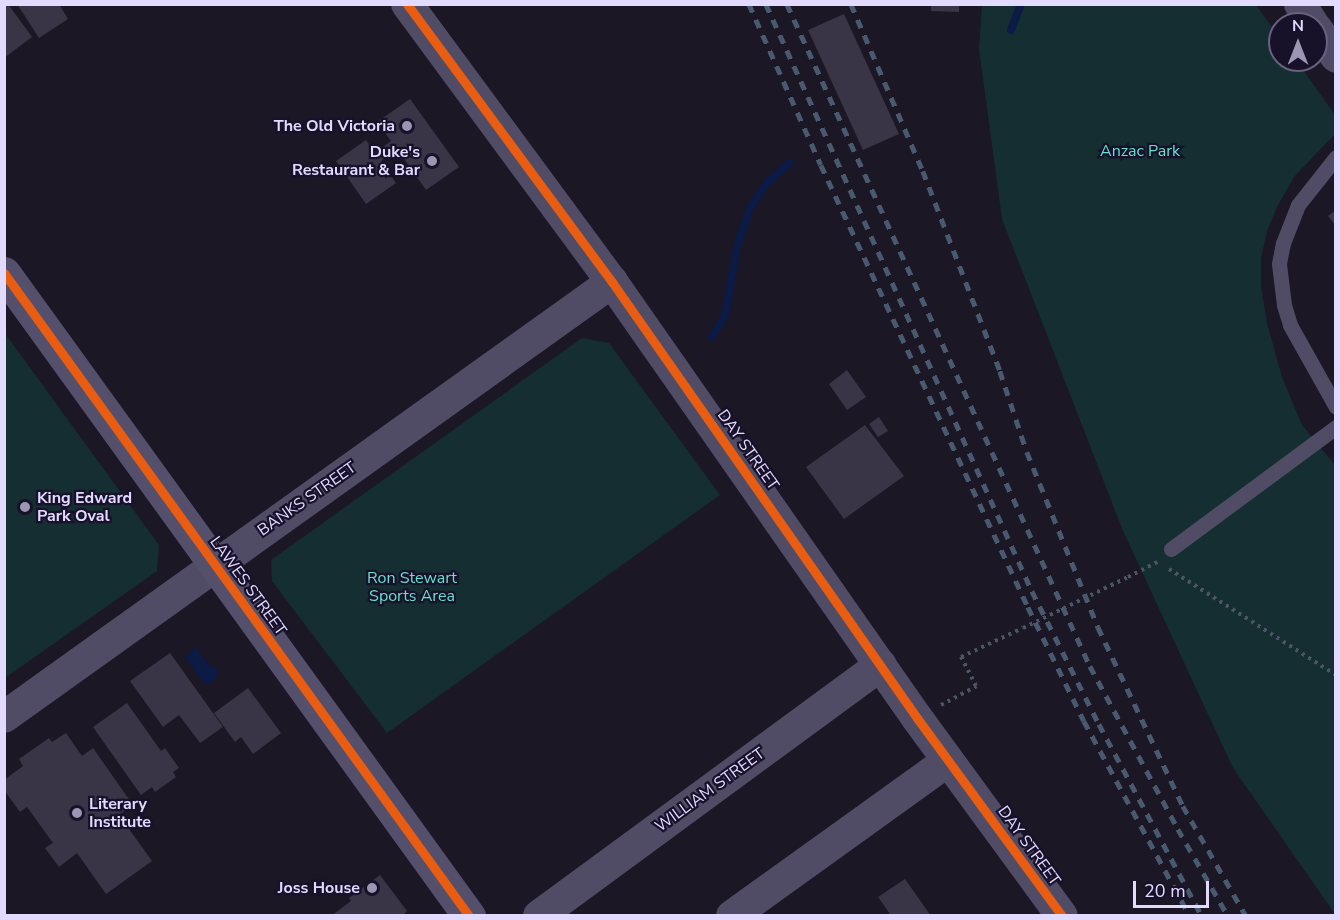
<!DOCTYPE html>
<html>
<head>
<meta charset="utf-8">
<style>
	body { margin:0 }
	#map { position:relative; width:1340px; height:920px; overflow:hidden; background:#1b1724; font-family:"Nunito Sans",sans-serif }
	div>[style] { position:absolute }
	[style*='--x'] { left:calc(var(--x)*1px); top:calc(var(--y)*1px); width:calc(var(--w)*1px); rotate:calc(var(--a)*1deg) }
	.green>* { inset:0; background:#142e32 }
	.water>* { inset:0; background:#0c1a46 }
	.stream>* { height:8px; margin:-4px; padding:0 4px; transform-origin:4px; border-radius:4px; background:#0c1a46 }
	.building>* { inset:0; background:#3a3546 }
	.path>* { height:4px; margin-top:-2px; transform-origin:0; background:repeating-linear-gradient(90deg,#4b5565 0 3px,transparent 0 7.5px) }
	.service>* { height:15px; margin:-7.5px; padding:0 7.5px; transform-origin:7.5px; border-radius:7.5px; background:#504c65 }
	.minor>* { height:32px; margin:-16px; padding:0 16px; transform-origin:16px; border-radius:16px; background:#504c65 }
	.secondary>* { height:33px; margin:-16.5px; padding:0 16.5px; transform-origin:16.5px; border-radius:16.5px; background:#544f6b }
	.rail>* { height:4.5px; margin-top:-2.25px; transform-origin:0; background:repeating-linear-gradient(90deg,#49596f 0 9px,transparent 0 17px) }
	.path-bridge>* { height:4px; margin-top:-2px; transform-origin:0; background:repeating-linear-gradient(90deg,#4b5565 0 3px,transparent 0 7.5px) }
	.cycleway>* { height:9px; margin:-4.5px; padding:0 4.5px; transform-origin:4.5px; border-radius:4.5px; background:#e95d12 }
	.dots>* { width:16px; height:16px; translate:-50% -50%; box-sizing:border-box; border:3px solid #18112a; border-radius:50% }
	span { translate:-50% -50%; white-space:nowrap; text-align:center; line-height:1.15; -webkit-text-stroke:4.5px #18112a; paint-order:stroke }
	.poi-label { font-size:16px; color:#e3daff; font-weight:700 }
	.right { translate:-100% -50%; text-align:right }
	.left { translate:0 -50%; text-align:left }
	.park-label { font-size:16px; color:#63e2d2 }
	.street-label { font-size:16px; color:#e3daff }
	.frame { position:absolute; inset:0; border:6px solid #e3daff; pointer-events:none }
	.north { position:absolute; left:1268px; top:12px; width:60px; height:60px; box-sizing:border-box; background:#18112a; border:2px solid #69617f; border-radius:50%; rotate:0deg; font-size:16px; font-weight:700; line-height:24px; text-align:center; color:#e3daff }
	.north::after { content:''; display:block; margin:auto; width:21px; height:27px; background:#9d96b2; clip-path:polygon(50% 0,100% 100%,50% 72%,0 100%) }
	.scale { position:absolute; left:1133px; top:881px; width:76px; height:27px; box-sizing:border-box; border:3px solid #e3daff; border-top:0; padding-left:8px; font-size:18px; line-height:21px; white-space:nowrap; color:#e3daff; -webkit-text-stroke:4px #18112a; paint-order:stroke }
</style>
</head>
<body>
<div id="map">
	<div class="green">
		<div style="clip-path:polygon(982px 5px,1256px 5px,1280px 38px,1280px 60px,1296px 60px,1335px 115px,1335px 134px,1294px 177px,1277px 207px,1267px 231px,1261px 259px,1261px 286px,1267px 323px,1282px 377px,1302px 425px,1335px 465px,1335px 914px,1233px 768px,1123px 531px,1002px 219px,979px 49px)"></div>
		<div style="clip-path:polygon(4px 332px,159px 545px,157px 571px,5px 678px)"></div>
		<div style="clip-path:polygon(582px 338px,609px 343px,720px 495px,387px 733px,272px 581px,271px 560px)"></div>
	</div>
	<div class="water">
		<div style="clip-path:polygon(196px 647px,206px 662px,218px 671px,218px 677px,208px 684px,204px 683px,185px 657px)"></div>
	</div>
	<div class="stream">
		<div style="--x:1011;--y:30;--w:28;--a:-69"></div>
		<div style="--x:712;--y:337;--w:26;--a:-59"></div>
		<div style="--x:725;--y:315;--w:69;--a:-80"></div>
		<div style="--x:737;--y:247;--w:41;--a:-71.6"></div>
		<div style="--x:750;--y:208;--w:30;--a:-56"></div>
		<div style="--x:767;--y:183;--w:30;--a:-42"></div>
	</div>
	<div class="building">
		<div style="clip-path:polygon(4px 4px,8px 4px,32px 37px,4px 58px)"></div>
		<div style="clip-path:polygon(17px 4px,59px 4px,68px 19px,39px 38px)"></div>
		<div style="clip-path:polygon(931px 4px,959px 4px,959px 12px,931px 11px)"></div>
		<div style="clip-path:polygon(844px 14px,899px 134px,863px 150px,808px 30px)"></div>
		<div style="clip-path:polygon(410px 99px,459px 167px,426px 190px,397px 149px,381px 161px,396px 183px,366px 204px,336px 161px,366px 140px,375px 153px,391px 141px,377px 122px)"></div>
		<div style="clip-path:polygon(1336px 210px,1336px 226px,1328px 216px)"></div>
		<div style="clip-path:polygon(847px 370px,866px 397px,847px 410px,829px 384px)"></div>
		<div style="clip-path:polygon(879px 417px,888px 431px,878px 437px,869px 424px)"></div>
		<div style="clip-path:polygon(865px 425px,904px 476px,844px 519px,806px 467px)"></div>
		<div style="clip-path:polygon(170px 653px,223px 727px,200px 743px,179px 715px,163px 727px,130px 681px)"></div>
		<div style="clip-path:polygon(248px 688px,281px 733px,253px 754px,241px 737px,235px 742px,214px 713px)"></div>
		<div style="clip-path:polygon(127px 703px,161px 751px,165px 748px,179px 768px,173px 772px,176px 777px,155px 792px,152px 787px,141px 795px,93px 727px)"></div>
		<div style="clip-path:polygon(66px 733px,82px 756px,93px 748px,133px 805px,119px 815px,152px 861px,106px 894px,77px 853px,59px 867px,45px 848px,53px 843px,27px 807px,20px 812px,4px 790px,4px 780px,23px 766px,19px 759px,49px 738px,52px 742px)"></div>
		<div style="clip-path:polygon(380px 875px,407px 911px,402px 916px,331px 916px,351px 901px,349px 898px)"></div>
		<div style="clip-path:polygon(905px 879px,931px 916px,887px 916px,890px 914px,878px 897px)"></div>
	</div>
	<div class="path">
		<div style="--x:1169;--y:569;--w:198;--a:32.4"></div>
		<div style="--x:1128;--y:577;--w:33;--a:-27"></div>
		<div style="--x:941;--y:705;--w:40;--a:-28"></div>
		<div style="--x:976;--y:686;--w:33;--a:-117"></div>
		<div style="--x:961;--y:657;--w:68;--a:-25.1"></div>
	</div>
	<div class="service">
		<div style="--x:1336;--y:157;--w:61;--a:128.4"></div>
		<div style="--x:1298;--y:205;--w:41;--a:111.5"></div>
		<div style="--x:1283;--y:243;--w:21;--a:101"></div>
		<div style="--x:1279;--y:264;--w:41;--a:83"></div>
		<div style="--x:1284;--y:305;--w:21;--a:73"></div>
		<div style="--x:1290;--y:325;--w:94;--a:60.7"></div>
		<div style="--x:1171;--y:549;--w:205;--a:-36.5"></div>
	</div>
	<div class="minor">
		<div style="--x:407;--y:4;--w:345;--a:53.6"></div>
		<div style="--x:612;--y:282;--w:532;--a:55.03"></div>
		<div style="--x:917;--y:718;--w:245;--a:53.8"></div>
		<div style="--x:1300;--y:4;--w:24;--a:57"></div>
		<div style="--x:1316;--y:28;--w:35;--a:55"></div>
		<div style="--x:4;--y:717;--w:748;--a:-35.58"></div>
		<div style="--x:539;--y:916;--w:424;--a:-36.3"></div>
		<div style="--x:732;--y:916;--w:266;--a:-35.7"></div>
	</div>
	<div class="secondary">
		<div style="--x:4;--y:273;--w:794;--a:54.13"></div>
	</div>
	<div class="rail">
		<div style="--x:749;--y:4;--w:176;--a:65.9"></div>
		<div style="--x:821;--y:165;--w:488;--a:64.9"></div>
		<div style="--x:1028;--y:607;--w:127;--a:63.8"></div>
		<div style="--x:1084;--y:721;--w:222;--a:61.5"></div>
		<div style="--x:766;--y:4;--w:644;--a:65.62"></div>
		<div style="--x:1032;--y:591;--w:149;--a:63.3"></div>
		<div style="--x:1099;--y:724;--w:218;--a:61.8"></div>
		<div style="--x:787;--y:4;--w:728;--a:65.41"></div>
		<div style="--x:1090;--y:666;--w:185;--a:61.6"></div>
		<div style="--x:1178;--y:829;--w:100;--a:60.1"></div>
		<div style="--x:851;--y:4;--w:182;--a:66.7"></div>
		<div style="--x:923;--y:171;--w:214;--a:68.9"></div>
		<div style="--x:1000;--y:371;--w:85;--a:71.6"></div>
		<div style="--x:1027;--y:452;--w:189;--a:67.9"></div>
		<div style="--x:1098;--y:627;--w:198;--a:64.6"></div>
		<div style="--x:1183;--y:806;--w:127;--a:60.2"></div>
	</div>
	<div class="path-bridge">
		<div style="--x:1023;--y:628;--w:117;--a:-25.9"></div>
	</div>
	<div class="cycleway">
		<div style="--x:407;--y:4;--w:345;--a:53.6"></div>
		<div style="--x:612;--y:282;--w:532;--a:55.03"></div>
		<div style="--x:917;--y:718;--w:245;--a:53.8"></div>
		<div style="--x:4;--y:273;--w:794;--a:54.13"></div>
	</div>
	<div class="dots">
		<div style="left:407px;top:126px;background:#9d96b2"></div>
		<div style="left:432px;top:161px;background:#9d96b2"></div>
		<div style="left:25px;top:507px;background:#9d96b2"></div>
		<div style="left:77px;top:813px;background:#9d96b2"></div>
		<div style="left:372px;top:888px;background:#9d96b2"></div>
	</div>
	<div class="poi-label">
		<span class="right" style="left:395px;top:126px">The Old Victoria</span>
		<span class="right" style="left:420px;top:161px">Duke's<br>Restaurant &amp; Bar</span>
		<span class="left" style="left:37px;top:507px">King Edward<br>Park Oval</span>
		<span class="left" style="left:89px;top:813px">Literary<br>Institute</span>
		<span class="right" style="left:360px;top:888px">Joss House</span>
	</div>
	<div class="park-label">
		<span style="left:1140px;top:151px">Anzac Park</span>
		<span style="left:412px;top:587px">Ron Stewart<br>Sports Area</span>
	</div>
	<div class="street-label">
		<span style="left:748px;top:450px;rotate:55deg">DAY STREET</span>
		<span style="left:307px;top:499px;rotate:-35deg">BANKS STREET</span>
		<span style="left:248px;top:586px;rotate:54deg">LAWES STREET</span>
		<span style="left:710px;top:790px;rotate:-36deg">WILLIAM STREET</span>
		<span style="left:1029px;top:846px;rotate:54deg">DAY STREET</span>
	</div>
	<div class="frame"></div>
	<div class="north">N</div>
	<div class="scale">20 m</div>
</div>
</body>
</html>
